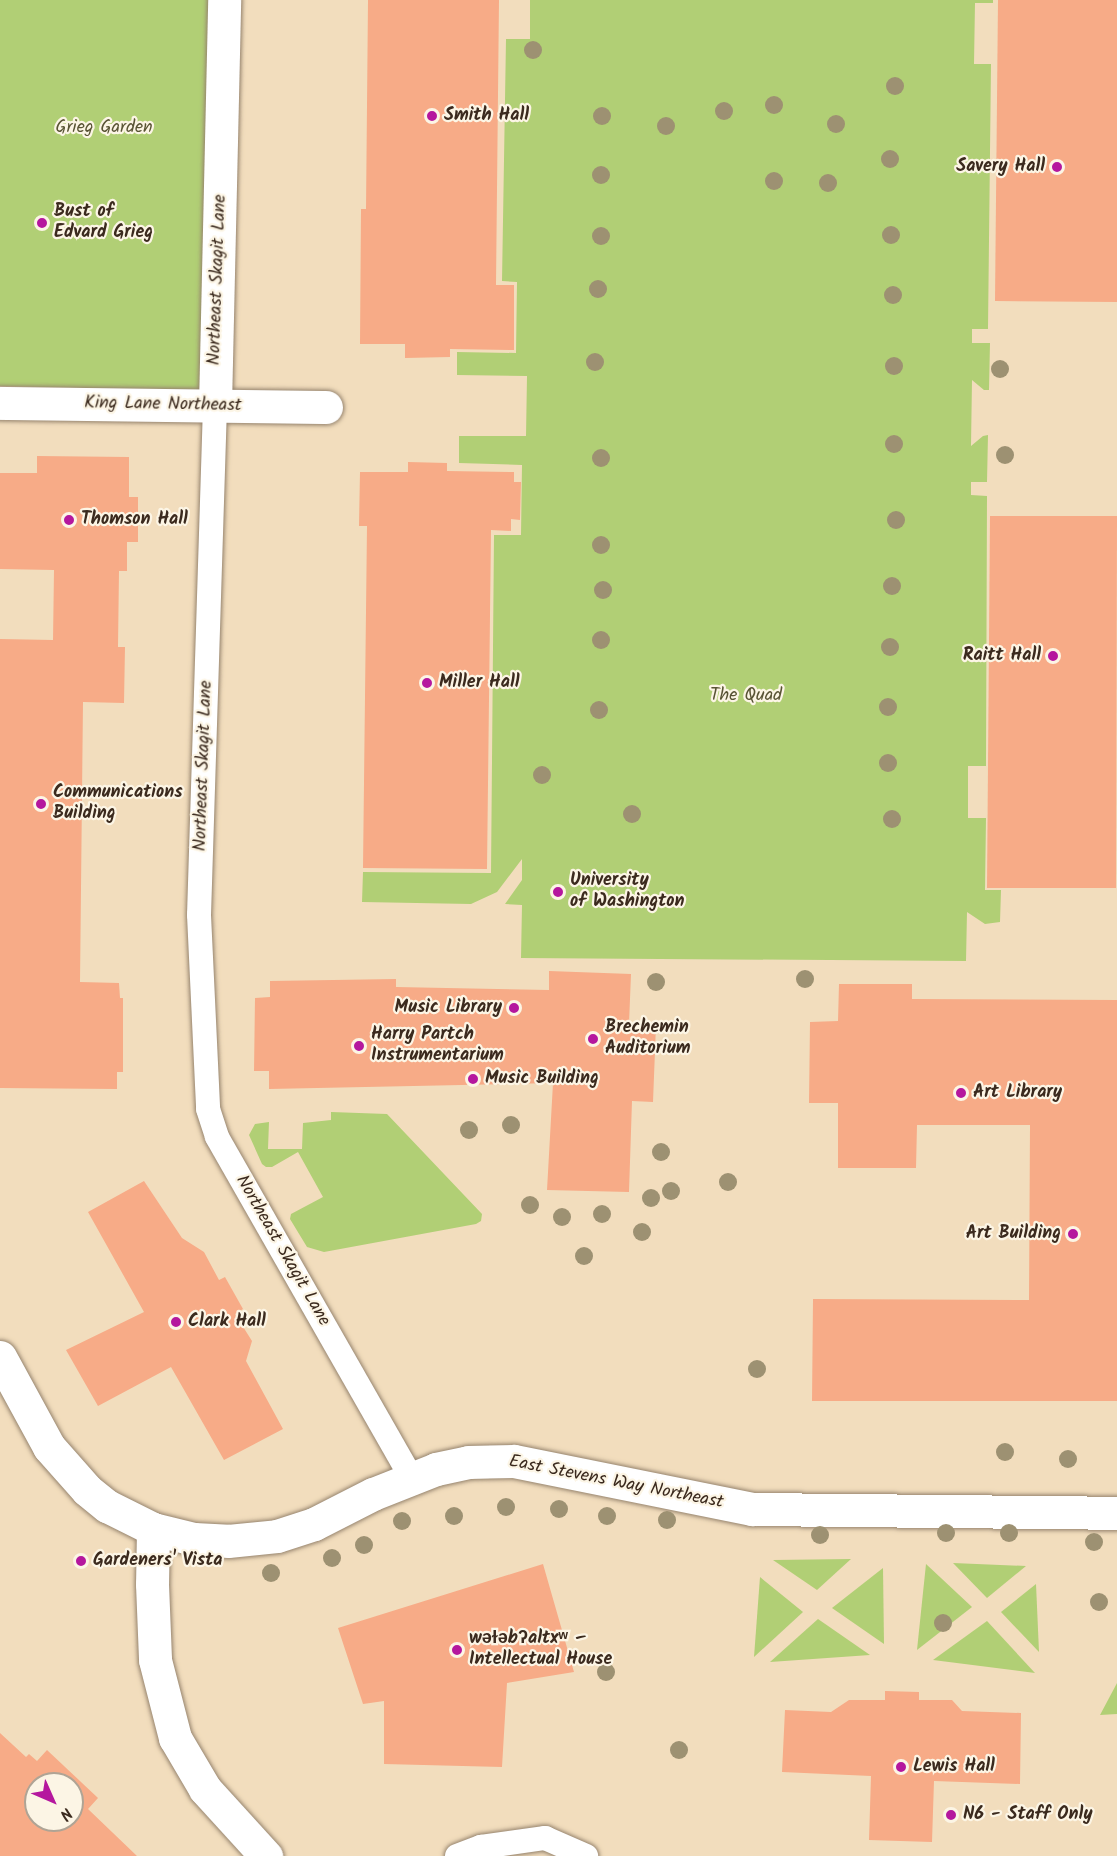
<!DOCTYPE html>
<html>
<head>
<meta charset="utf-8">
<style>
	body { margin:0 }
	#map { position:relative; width:1117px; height:1856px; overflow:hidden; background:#f2ddbd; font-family:Kalam,sans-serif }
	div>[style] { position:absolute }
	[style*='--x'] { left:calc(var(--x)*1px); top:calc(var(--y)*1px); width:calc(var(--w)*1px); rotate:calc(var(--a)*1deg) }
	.green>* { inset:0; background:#b1cf75 }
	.building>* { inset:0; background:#f7ab87 }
	.roads { filter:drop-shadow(0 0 2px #96846e) drop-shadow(0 0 2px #96846e) }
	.lane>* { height:24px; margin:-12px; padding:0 12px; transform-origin:12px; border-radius:12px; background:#fff }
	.street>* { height:33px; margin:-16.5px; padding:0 16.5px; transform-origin:16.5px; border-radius:16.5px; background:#fff }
	.secondary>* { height:33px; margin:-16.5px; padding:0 16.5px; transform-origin:16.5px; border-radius:16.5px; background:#fff }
	.trees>* { width:18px; height:18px; margin:-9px; border-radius:50%; background:#9d9172 }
	.dots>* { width:16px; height:16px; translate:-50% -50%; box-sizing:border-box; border:3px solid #fcf5e5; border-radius:50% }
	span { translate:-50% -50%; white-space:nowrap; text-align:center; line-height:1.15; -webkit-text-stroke:4.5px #fcf5e5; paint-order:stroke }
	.poi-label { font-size:18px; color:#3b2a1e; font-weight:700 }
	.left { translate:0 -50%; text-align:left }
	.right { translate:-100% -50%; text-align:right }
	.park-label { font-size:18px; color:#585334 }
	.street-label { font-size:18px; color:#3b2a1e }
	.north { position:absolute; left:24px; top:1772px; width:60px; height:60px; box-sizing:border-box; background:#fcf5e5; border:2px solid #afa495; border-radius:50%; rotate:135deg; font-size:16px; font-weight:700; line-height:24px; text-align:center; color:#3b2a1e }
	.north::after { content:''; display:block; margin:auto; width:21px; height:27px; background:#b5179e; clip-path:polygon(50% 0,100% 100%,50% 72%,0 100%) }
</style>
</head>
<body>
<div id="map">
	<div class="green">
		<div style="clip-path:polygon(0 0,210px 0,203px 391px,0 386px)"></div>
		<div style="clip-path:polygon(530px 0,993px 0,993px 3px,975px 3px,974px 64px,991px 64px,988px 329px,972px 329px,972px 343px,990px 343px,989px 390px,984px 390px,972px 380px,971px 446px,983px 436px,988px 435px,987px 482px,971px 482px,971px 495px,987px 496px,986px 766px,968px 766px,968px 818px,986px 818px,985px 890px,1001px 890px,1000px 922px,985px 924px,967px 912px,966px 961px,521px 958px,522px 905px,505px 904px,522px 880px,522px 859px,497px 892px,471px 904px,362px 902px,363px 872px,491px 873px,494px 535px,521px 535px,522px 465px,459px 463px,459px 436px,526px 436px,527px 376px,457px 375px,457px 352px,516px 353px,517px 282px,502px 281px,506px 39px,530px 39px)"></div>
		<div style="clip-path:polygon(331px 1112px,387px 1114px,482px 1214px,481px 1221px,476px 1224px,324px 1252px,307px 1247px,290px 1219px,291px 1214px,323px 1197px,298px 1152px,272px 1167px,266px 1167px,262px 1164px,249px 1135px,255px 1124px,269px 1122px,268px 1149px,302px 1149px,303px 1123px,331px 1120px)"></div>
		<div style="clip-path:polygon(851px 1559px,817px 1590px,773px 1560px)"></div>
		<div style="clip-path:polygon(953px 1563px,1026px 1566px,987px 1598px)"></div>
		<div style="clip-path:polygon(926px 1564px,972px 1607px,917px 1650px)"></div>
		<div style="clip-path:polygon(883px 1568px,884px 1644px,832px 1608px)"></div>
		<div style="clip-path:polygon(760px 1577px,803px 1612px,754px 1657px)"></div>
		<div style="clip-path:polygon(1036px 1584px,1039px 1652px,1001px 1612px)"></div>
		<div style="clip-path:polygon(818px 1619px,870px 1655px,770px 1662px)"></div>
		<div style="clip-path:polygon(987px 1621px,1035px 1673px,933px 1660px)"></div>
		<div style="clip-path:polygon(1117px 1683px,1117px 1714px,1100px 1715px)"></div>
	</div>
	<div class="building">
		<div style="clip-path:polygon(368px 0,499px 0,496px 285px,514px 285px,514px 350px,450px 349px,450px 357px,405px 358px,405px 344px,360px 344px,361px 209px,366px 209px)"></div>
		<div style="clip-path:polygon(998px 0,1117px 0,1117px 302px,995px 301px)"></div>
		<div style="clip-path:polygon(37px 456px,129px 457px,129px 497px,138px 497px,138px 542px,127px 542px,127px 571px,119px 571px,118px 647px,125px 647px,124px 703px,83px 702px,80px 982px,119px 983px,120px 998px,123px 998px,123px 1072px,117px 1072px,117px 1089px,0 1088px,0 639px,53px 640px,54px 570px,0 569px,0 473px,37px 473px)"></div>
		<div style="clip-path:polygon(408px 462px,447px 463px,447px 471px,514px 472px,514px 482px,521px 482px,520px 520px,511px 519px,511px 531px,491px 530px,487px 869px,363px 868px,367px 526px,359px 526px,360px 472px,408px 472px)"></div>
		<div style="clip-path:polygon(990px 516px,1117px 516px,1116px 888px,987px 888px)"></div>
		<div style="clip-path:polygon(549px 971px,631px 974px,629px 1024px,656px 1025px,653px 1102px,632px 1101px,629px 1192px,547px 1190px,553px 1083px,269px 1089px,269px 1071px,254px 1071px,255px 998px,270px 997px,270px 981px,396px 979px,396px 987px,549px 990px)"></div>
		<div style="clip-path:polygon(839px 984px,912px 984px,912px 999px,1117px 1000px,1117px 1401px,812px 1401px,813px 1299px,1029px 1300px,1030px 1125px,917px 1125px,916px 1168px,838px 1168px,838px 1103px,809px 1103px,810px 1022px,838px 1021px)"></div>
		<div style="clip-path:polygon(144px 1181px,182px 1238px,204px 1252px,219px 1280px,225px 1277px,243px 1309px,235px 1314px,252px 1341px,246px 1361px,283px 1429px,224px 1460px,171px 1367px,98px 1406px,66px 1350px,144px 1312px,88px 1212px)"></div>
		<div style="clip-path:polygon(543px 1564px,574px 1672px,507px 1683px,502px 1767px,384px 1764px,384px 1701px,363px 1704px,338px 1628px)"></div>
		<div style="clip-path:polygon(885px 1691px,919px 1692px,919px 1700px,952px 1700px,962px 1711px,1021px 1713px,1020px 1784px,934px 1781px,932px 1842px,869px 1840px,871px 1776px,782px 1772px,785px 1710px,831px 1712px,849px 1700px,885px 1700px)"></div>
		<div style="clip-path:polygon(evenodd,0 1733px,26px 1757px,29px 1754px,37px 1761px,47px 1750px,98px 1798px,88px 1809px,137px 1856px,0 1856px,0 1733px,36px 1784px,72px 1784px,72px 1820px,36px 1820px,36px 1784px)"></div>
	</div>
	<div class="roads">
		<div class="lane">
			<div style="--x:215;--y:406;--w:509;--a:91.8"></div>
			<div style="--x:199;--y:915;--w:194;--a:87.3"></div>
			<div style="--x:208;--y:1109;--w:29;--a:72"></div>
			<div style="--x:217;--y:1137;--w:394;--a:60.3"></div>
			<div style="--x:457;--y:1856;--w:26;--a:-21"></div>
			<div style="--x:481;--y:1847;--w:65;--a:-8"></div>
			<div style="--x:545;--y:1838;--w:45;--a:23.7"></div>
		</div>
		<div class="street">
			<div style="--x:0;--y:403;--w:326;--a:0.7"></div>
			<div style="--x:215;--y:406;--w:406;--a:-88.7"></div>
			<div style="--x:153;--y:1529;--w:55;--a:91"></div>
			<div style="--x:152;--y:1584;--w:76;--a:87.7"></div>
			<div style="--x:155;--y:1660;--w:81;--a:75.6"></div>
			<div style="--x:175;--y:1738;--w:59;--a:59.5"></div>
			<div style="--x:205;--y:1789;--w:91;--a:47.7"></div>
		</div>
		<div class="secondary">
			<div style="--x:0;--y:1357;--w:102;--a:61.4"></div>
			<div style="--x:49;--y:1447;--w:57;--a:48.5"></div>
			<div style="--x:87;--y:1490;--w:26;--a:39"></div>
			<div style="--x:107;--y:1506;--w:51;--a:26.6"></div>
			<div style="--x:153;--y:1529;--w:42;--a:13.7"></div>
			<div style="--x:194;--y:1539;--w:34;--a:3"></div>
			<div style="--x:228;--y:1541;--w:49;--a:-5.8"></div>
			<div style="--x:277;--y:1536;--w:39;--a:-18"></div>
			<div style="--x:314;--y:1524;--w:66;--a:-27"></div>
			<div style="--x:373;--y:1494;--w:68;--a:-21.6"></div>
			<div style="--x:436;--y:1469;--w:33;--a:-12"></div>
			<div style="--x:468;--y:1462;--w:46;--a:-1.2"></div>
			<div style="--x:514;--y:1461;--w:243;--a:11.4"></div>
			<div style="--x:752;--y:1509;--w:365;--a:0.6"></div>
		</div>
	</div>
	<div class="trees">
		<div style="left:533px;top:50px"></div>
		<div style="left:895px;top:86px"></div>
		<div style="left:774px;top:105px"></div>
		<div style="left:724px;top:111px"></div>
		<div style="left:602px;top:116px"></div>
		<div style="left:836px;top:124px"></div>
		<div style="left:666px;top:126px"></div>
		<div style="left:890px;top:159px"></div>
		<div style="left:601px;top:175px"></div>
		<div style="left:774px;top:181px"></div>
		<div style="left:828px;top:183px"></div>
		<div style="left:891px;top:235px"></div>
		<div style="left:601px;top:236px"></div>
		<div style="left:598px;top:289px"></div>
		<div style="left:893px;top:295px"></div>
		<div style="left:595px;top:362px"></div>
		<div style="left:894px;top:366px"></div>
		<div style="left:1000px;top:369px"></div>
		<div style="left:894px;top:444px"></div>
		<div style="left:1005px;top:455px"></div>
		<div style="left:601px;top:458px"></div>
		<div style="left:896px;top:520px"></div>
		<div style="left:601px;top:545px"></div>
		<div style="left:892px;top:586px"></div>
		<div style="left:603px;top:590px"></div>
		<div style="left:601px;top:640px"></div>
		<div style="left:890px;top:647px"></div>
		<div style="left:888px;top:707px"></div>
		<div style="left:599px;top:710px"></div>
		<div style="left:888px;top:763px"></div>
		<div style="left:542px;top:775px"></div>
		<div style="left:632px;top:814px"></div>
		<div style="left:892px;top:819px"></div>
		<div style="left:805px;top:979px"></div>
		<div style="left:656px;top:982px"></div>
		<div style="left:511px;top:1125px"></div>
		<div style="left:469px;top:1130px"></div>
		<div style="left:661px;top:1152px"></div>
		<div style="left:728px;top:1182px"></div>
		<div style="left:671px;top:1191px"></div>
		<div style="left:651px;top:1198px"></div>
		<div style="left:530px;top:1205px"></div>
		<div style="left:602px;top:1214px"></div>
		<div style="left:562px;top:1217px"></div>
		<div style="left:642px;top:1232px"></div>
		<div style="left:584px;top:1256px"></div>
		<div style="left:757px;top:1369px"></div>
		<div style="left:1005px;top:1452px"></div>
		<div style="left:1068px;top:1459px"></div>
		<div style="left:506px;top:1507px"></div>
		<div style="left:559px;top:1509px"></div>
		<div style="left:454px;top:1516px"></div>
		<div style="left:607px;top:1516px"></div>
		<div style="left:667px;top:1520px"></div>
		<div style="left:402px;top:1521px"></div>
		<div style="left:946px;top:1533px"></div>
		<div style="left:1009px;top:1533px"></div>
		<div style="left:820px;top:1535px"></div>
		<div style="left:1094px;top:1542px"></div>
		<div style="left:364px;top:1545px"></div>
		<div style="left:332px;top:1558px"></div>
		<div style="left:271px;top:1573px"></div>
		<div style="left:1099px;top:1602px"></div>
		<div style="left:943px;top:1623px"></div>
		<div style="left:606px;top:1672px"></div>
		<div style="left:679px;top:1750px"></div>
	</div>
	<div class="dots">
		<div style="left:432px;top:116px;background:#b5179e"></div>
		<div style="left:1057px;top:167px;background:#b5179e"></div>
		<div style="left:42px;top:223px;background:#b5179e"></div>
		<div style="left:69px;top:520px;background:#b5179e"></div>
		<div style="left:1053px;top:656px;background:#b5179e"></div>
		<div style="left:427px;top:683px;background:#b5179e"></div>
		<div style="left:41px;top:804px;background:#b5179e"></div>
		<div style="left:558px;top:892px;background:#b5179e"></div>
		<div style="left:514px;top:1008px;background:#b5179e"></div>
		<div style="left:593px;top:1039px;background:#b5179e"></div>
		<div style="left:359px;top:1046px;background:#b5179e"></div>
		<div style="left:473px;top:1079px;background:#b5179e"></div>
		<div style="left:961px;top:1093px;background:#b5179e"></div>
		<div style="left:1073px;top:1234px;background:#b5179e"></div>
		<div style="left:176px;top:1322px;background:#b5179e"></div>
		<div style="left:81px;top:1561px;background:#b5179e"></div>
		<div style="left:457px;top:1650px;background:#b5179e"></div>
		<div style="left:901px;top:1767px;background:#b5179e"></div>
		<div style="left:951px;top:1815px;background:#b5179e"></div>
	</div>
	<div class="poi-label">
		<span class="left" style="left:444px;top:116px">Smith Hall</span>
		<span class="right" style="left:1045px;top:167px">Savery Hall</span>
		<span class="left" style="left:54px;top:223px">Bust of<br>Edvard Grieg</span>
		<span class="left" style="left:81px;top:520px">Thomson Hall</span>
		<span class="right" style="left:1041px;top:656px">Raitt Hall</span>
		<span class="left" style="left:439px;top:683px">Miller Hall</span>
		<span class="left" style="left:53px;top:804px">Communications<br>Building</span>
		<span class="left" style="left:570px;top:892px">University<br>of Washington</span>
		<span class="right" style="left:502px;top:1008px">Music Library</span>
		<span class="left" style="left:605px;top:1039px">Brechemin<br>Auditorium</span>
		<span class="left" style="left:371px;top:1046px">Harry Partch<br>Instrumentarium</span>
		<span class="left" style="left:485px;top:1079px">Music Building</span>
		<span class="left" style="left:973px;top:1093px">Art Library</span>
		<span class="right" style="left:1061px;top:1234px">Art Building</span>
		<span class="left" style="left:188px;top:1322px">Clark Hall</span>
		<span class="left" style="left:93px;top:1561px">Gardeners' Vista</span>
		<span class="left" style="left:469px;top:1650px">wǝɫǝbʔaltxʷ –<br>Intellectual House</span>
		<span class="left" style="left:913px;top:1767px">Lewis Hall</span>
		<span class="left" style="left:963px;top:1815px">N6 - Staff Only</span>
	</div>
	<div class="park-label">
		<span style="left:104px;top:128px">Grieg Garden</span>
		<span style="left:746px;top:696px">The Quad</span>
	</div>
	<div class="street-label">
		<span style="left:218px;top:280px;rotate:-88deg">Northeast Skagit Lane</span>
		<span style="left:163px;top:405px;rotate:1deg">King Lane Northeast</span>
		<span style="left:204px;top:766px;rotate:-88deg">Northeast Skagit Lane</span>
		<span style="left:282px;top:1251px;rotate:60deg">Northeast Skagit Lane</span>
		<span style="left:616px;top:1483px;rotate:11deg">East Stevens Way Northeast</span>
	</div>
	<div class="north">N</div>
</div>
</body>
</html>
